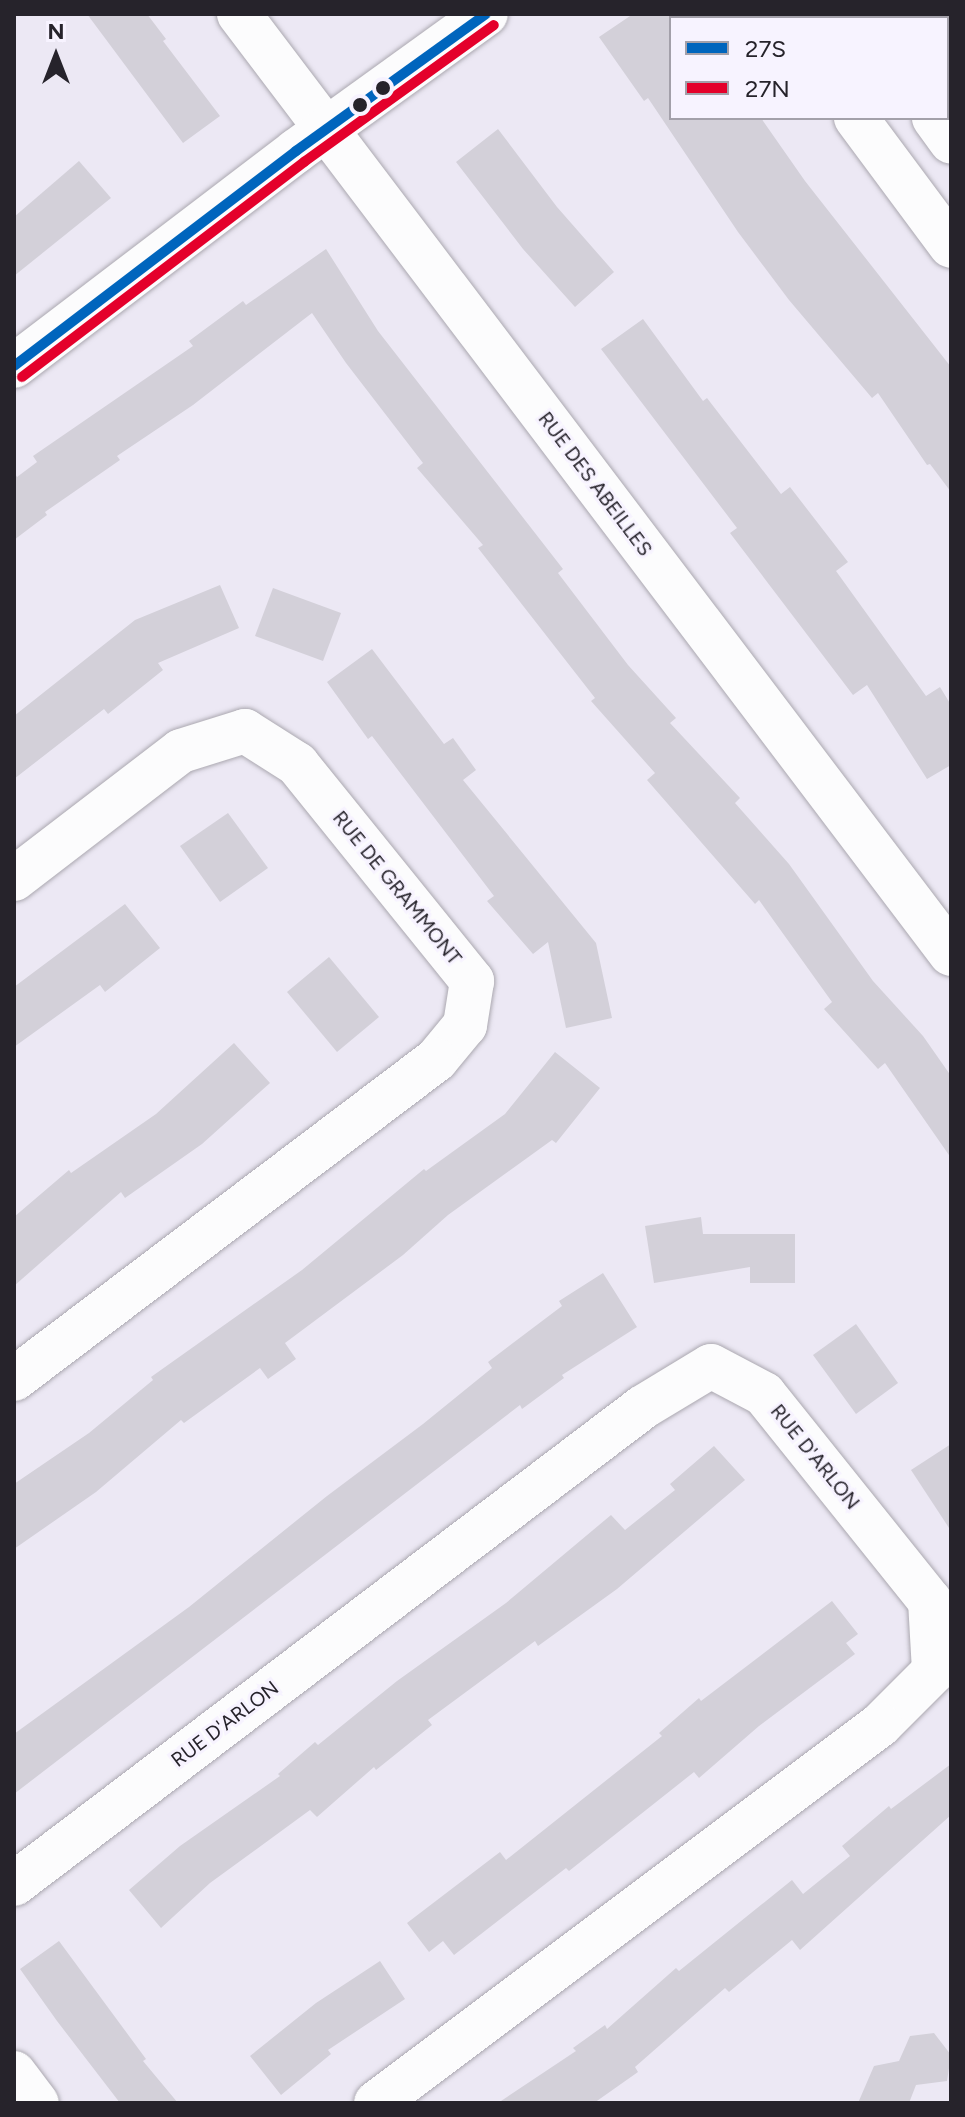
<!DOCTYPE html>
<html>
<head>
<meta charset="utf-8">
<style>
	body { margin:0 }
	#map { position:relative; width:965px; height:2117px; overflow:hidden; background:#ece8f4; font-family:Figtree,sans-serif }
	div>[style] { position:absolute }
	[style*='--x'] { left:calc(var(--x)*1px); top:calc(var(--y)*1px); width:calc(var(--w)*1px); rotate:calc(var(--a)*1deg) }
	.building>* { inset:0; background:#d3d0d9 }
	.roads { filter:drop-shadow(0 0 2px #aba8b0) drop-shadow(0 0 2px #aba8b0) }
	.minor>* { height:44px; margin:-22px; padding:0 22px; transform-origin:22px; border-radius:22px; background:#fcfcfd }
	.tertiary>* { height:44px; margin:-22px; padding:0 22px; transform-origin:22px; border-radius:22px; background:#fcfcfd }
	.bus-1>* { height:10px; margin:-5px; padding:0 5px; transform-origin:5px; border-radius:5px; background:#0065bd }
	.bus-2>* { height:10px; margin:-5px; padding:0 5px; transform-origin:5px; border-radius:5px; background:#e4002b }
	.dots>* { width:22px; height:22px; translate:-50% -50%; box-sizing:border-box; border:4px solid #f7f3ff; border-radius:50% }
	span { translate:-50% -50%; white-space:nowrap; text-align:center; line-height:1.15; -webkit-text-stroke:6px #f7f3ff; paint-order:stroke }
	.street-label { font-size:20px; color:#26232b }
	.frame { position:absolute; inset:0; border:16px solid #26232b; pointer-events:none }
	.legend { position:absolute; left:669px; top:16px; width:280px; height:104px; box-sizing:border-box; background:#f7f3ff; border:2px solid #a3a0aa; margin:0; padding:10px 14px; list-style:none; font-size:24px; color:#26232b }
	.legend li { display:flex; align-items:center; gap:16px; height:40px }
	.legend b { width:40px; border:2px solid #a3a0aa }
	.north { position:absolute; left:16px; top:16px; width:80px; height:80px; -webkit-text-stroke:6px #f7f3ff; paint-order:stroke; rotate:0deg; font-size:22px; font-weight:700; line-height:32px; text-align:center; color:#26232b }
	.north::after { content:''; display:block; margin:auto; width:28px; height:36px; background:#26232b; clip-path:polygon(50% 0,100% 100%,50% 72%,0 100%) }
</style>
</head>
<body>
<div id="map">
	<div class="building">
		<div style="clip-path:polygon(87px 14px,147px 14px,166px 39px,163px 41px,220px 116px,183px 143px)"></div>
		<div style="clip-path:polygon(633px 14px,671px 14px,671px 118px,761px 118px,805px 181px,951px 367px,951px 492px,930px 464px,927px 465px,878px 393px,872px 398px,789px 300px,738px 232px,648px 98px,644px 101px,599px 37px)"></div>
		<div style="clip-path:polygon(498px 129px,557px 207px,614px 272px,575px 307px,523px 249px,456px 162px)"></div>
		<div style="clip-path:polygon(79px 161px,111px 198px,14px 276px,14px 217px)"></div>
		<div style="clip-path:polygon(326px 249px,378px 331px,563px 569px,558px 573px,628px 665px,676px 718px,670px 723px,740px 798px,735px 803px,789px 864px,873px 981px,923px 1036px,951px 1076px,951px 1158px,885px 1063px,878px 1069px,824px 1009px,832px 1002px,759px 900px,755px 904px,647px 780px,655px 773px,591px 701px,595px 698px,478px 548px,483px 545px,417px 468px,423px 463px,346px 363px,312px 313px,193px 405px,117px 456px,120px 460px,45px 512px,47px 515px,14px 540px,14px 472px,17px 477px,37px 462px,33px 456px,193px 346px,189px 341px,243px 301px,246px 305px)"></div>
		<div style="clip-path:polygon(643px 319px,703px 401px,707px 398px,781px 494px,790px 487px,848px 562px,836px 571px,926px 696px,940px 687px,951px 705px,951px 765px,927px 779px,867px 685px,853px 695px,730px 533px,737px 528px,601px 349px)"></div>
		<div style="clip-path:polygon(220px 585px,239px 628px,158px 663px,163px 670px,108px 714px,104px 709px,14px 779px,14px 716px,135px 620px)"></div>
		<div style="clip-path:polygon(273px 588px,341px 613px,323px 661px,255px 636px)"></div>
		<div style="clip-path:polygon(372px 649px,444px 744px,453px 738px,476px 770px,463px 780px,596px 943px,612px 1018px,566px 1028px,548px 942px,533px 954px,487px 901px,494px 896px,372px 736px,368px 739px,327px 682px)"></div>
		<div style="clip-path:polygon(228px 813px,268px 868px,220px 902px,180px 846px)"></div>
		<div style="clip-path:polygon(125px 904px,160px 948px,105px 992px,100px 985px,14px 1047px,14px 987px)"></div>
		<div style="clip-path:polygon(329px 957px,379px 1017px,337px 1052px,287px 992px)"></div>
		<div style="clip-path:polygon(234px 1043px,270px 1083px,202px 1144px,125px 1198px,121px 1192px,14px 1286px,14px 1217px,69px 1170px,71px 1173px,156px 1114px)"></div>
		<div style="clip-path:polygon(555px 1052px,600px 1088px,556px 1143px,552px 1140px,448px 1215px,403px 1255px,285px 1343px,296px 1359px,268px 1379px,260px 1368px,184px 1423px,181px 1420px,96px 1492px,14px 1549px,14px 1484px,89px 1433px,153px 1380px,151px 1377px,302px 1270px,424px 1169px,426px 1171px,505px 1114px)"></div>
		<div style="clip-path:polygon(701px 1217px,703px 1234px,795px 1234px,795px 1283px,750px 1283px,750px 1267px,654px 1283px,645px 1226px)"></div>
		<div style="clip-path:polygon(603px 1273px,637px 1327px,562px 1375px,564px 1378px,522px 1409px,520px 1405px,14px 1794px,14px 1734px,189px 1607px,327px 1496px,423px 1424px,492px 1368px,488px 1362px,562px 1306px,559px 1301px)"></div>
		<div style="clip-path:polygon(856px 1324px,898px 1383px,856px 1414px,813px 1355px)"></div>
		<div style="clip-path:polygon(951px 1444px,951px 1531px,911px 1470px)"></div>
		<div style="clip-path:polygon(714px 1446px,745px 1480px,617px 1589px,538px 1646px,535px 1641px,428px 1720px,432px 1725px,376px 1770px,374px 1767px,317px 1817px,310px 1810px,210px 1883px,161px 1928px,129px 1890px,180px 1846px,280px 1776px,278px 1774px,315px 1742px,318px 1745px,397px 1681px,506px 1603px,611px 1515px,625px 1530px,675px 1490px,670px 1484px)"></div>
		<div style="clip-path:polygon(832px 1601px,858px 1634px,846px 1643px,855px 1654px,759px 1726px,699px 1778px,694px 1772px,569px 1871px,566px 1868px,454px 1955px,443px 1941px,429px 1952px,407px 1923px,500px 1852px,506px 1860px,662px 1736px,659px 1733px,699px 1698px,701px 1701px)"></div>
		<div style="clip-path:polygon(951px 1764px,951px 1815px,800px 1950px,792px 1940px,729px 1992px,725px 1988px,635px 2067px,638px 2072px,594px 2103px,498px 2103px,576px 2051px,573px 2048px,605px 2025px,607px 2029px,676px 1968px,679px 1971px,792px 1880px,803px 1894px,850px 1856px,842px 1846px,889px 1806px,891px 1809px)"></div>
		<div style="clip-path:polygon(59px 1941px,146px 2059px,143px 2061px,178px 2103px,120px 2103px,57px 2021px,20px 1969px)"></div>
		<div style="clip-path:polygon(380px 1961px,405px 1999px,328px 2050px,331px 2054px,281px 2095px,250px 2056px,316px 2003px)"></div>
		<div style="clip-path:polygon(934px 2033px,951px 2055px,947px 2081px,916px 2085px,909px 2103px,858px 2103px,874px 2066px,899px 2061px,910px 2036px)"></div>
	</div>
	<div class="roads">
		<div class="minor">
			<div style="--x:239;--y:14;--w:1179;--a:52.86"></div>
			<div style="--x:14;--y:366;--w:355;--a:-37.3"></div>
			<div style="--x:296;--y:151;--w:234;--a:-35.8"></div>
			<div style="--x:14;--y:879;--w:210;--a:-37.5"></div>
			<div style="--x:181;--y:751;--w:67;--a:-17.4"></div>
			<div style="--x:245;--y:731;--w:62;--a:32.4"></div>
			<div style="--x:297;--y:764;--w:279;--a:51.1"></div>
			<div style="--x:472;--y:981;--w:45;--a:99"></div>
			<div style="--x:465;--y:1025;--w:45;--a:129.6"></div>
			<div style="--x:436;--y:1060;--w:529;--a:142.91"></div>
			<div style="--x:14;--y:1884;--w:789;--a:-37.17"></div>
			<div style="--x:643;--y:1407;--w:79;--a:-31.1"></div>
			<div style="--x:711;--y:1366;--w:60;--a:27.8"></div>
			<div style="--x:764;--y:1394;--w:265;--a:51.3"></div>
			<div style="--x:930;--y:1601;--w:70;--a:86.7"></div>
			<div style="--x:934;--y:1671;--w:76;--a:135"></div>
			<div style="--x:880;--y:1725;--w:630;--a:143.13"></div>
			<div style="--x:14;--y:2073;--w:38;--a:53"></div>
		</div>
		<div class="tertiary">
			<div style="--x:779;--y:14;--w:5;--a:53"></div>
			<div style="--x:855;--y:14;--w:5;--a:53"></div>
			<div style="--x:856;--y:118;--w:159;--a:53.4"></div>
			<div style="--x:934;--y:118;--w:29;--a:54"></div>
		</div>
	</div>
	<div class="bus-1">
		<div style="--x:14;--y:366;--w:355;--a:-37.3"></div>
		<div style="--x:296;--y:151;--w:234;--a:-35.8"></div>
	</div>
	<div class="bus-2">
		<div style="--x:22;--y:377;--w:355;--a:-37.3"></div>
		<div style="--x:304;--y:162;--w:234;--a:-35.8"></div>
	</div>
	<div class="dots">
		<div style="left:383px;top:88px;background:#26232b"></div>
		<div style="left:360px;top:105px;background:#26232b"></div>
	</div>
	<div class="street-label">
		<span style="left:595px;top:484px;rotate:53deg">RUE DES ABEILLES</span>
		<span style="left:397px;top:888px;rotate:51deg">RUE DE GRAMMONT</span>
		<span style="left:815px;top:1457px;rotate:51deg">RUE D'ARLON</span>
		<span style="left:225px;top:1724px;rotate:-37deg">RUE D'ARLON</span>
	</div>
	<div class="frame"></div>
	<ul class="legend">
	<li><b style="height:10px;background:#0065bd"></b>27S</li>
	<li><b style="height:10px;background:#e4002b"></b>27N</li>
	</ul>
	<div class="north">N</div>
</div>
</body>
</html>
